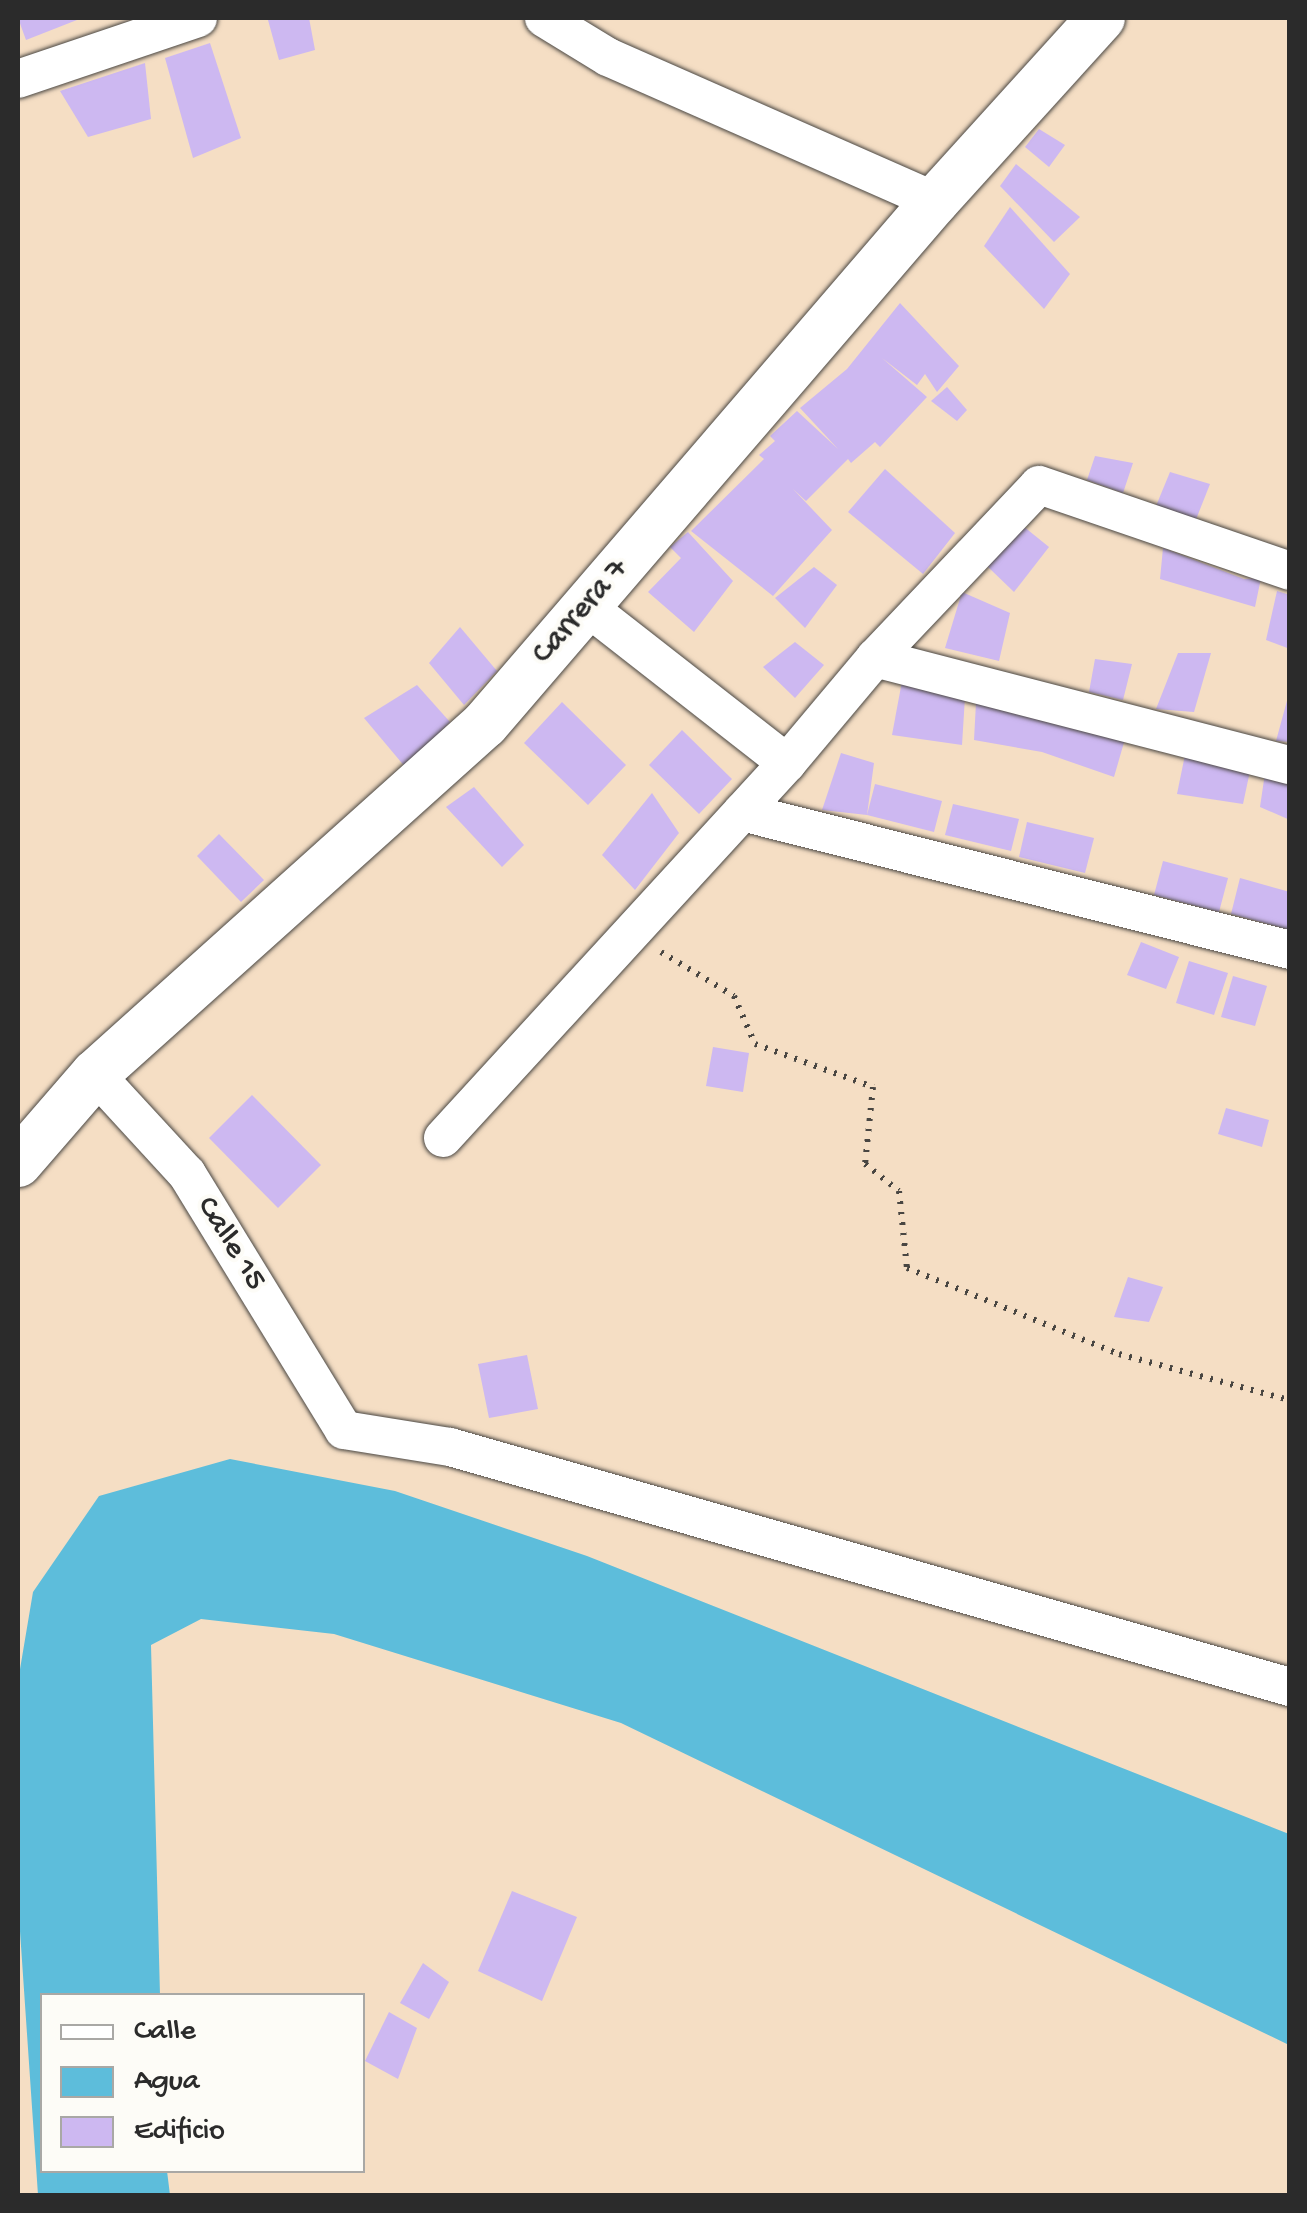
<!DOCTYPE html>
<html>
<head>
<meta charset="utf-8">
<style>
	body { margin:0 }
	#map { position:relative; width:1307px; height:2213px; overflow:hidden; background:#f5dec4; font-family:"Gochi Hand",sans-serif }
	div>[style] { position:absolute }
	[style*='--x'] { left:calc(var(--x)*1px); top:calc(var(--y)*1px); width:calc(var(--w)*1px); rotate:calc(var(--a)*1deg) }
	.water>* { inset:0; background:#5dbddb }
	.building>* { inset:0; background:#cdb8f1 }
	.path>* { height:6px; margin-top:-3px; transform-origin:0; background:repeating-linear-gradient(90deg,#494642 0 2.5px,transparent 0 10.5px) }
	.roads { filter:drop-shadow(0 0 2px #494642) drop-shadow(0 0 2px #494642) }
	.minor>* { height:38px; margin:-19px; padding:0 19px; transform-origin:19px; border-radius:19px; background:#fff }
	.tertiary>* { height:48px; margin:-24px; padding:0 24px; transform-origin:24px; border-radius:24px; background:#fff }
	span { translate:-50% -50%; white-space:nowrap; text-align:center; line-height:1.15; -webkit-text-stroke:8px #fdfcf7; paint-order:stroke }
	.street-label { font-size:32px; color:#2b2b2b }
	.frame { position:absolute; inset:0; border:20px solid #2b2b2b; pointer-events:none }
	.legend { position:absolute; left:40px; top:1993px; width:325px; height:180px; box-sizing:border-box; background:#fdfcf7; border:2px solid #a9a8a5; margin:0; padding:12px 18px; list-style:none; font-size:30px; color:#2b2b2b }
	.legend li { display:flex; align-items:center; gap:20px; height:50px }
	.legend b { width:50px; border:2px solid #a9a8a5 }
</style>
</head>
<body>
<div id="map">
	<div class="water">
		<div style="clip-path:polygon(230px 1459px,395px 1491px,587px 1556px,1289px 1834px,1289px 2045px,621px 1723px,334px 1634px,201px 1619px,151px 1645px,160px 1995px,42px 1996px,42px 2170px,167px 2171px,170px 2195px,38px 2195px,18px 1902px,18px 1681px,33px 1592px,99px 1496px)"></div>
	</div>
	<div class="building">
		<div style="clip-path:polygon(18px 18px,82px 18px,26px 40px)"></div>
		<div style="clip-path:polygon(309px 18px,315px 50px,279px 60px,268px 20px)"></div>
		<div style="clip-path:polygon(210px 43px,241px 138px,193px 158px,165px 58px)"></div>
		<div style="clip-path:polygon(145px 63px,151px 119px,88px 137px,60px 91px)"></div>
		<div style="clip-path:polygon(1039px 129px,1065px 145px,1049px 167px,1025px 147px)"></div>
		<div style="clip-path:polygon(1016px 164px,1080px 217px,1054px 242px,1000px 186px)"></div>
		<div style="clip-path:polygon(1010px 207px,1070px 274px,1044px 309px,984px 246px)"></div>
		<div style="clip-path:polygon(900px 303px,959px 366px,937px 392px,925px 374px,917px 385px,882px 358px,927px 397px,880px 447px,875px 442px,851px 463px,848px 459px,806px 501px,793px 489px,832px 530px,773px 596px,691px 531px,764px 459px,759px 455px,775px 441px,770px 436px,797px 411px,838px 449px,800px 408px,847px 369px)"></div>
		<div style="clip-path:polygon(947px 387px,967px 410px,957px 421px,931px 401px)"></div>
		<div style="clip-path:polygon(1095px 456px,1133px 463px,1123px 493px,1087px 480px)"></div>
		<div style="clip-path:polygon(885px 469px,955px 533px,923px 574px,848px 512px)"></div>
		<div style="clip-path:polygon(1170px 472px,1210px 484px,1195px 522px,1156px 506px)"></div>
		<div style="clip-path:polygon(1023px 526px,1049px 547px,1014px 592px,987px 566px)"></div>
		<div style="clip-path:polygon(688px 532px,733px 581px,694px 632px,648px 592px,681px 558px,670px 547px)"></div>
		<div style="clip-path:polygon(1163px 548px,1244px 579px,1261px 578px,1255px 607px,1160px 579px)"></div>
		<div style="clip-path:polygon(814px 567px,837px 585px,805px 628px,775px 598px)"></div>
		<div style="clip-path:polygon(1277px 591px,1290px 595px,1290px 649px,1266px 640px)"></div>
		<div style="clip-path:polygon(962px 592px,1010px 613px,999px 661px,945px 648px)"></div>
		<div style="clip-path:polygon(460px 627px,497px 671px,464px 705px,429px 663px)"></div>
		<div style="clip-path:polygon(795px 642px,824px 665px,795px 698px,763px 667px)"></div>
		<div style="clip-path:polygon(1178px 653px,1211px 653px,1194px 712px,1156px 709px)"></div>
		<div style="clip-path:polygon(1095px 659px,1132px 664px,1123px 700px,1089px 692px)"></div>
		<div style="clip-path:polygon(905px 665px,965px 697px,962px 745px,892px 735px)"></div>
		<div style="clip-path:polygon(977px 684px,1125px 739px,1114px 777px,1042px 752px,974px 740px)"></div>
		<div style="clip-path:polygon(417px 685px,450px 722px,406px 768px,364px 718px)"></div>
		<div style="clip-path:polygon(1288px 697px,1290px 742px,1276px 741px)"></div>
		<div style="clip-path:polygon(562px 702px,626px 765px,588px 805px,524px 743px)"></div>
		<div style="clip-path:polygon(682px 730px,732px 779px,699px 814px,649px 765px)"></div>
		<div style="clip-path:polygon(1186px 750px,1250px 771px,1243px 804px,1177px 794px)"></div>
		<div style="clip-path:polygon(841px 753px,874px 763px,867px 815px,875px 784px,942px 801px,934px 832px,867px 815px,822px 810px)"></div>
		<div style="clip-path:polygon(1265px 773px,1290px 783px,1290px 820px,1260px 807px)"></div>
		<div style="clip-path:polygon(474px 787px,524px 845px,502px 867px,446px 807px)"></div>
		<div style="clip-path:polygon(652px 793px,679px 833px,635px 890px,602px 855px)"></div>
		<div style="clip-path:polygon(953px 804px,1019px 819px,1011px 851px,945px 835px)"></div>
		<div style="clip-path:polygon(1027px 822px,1094px 838px,1085px 873px,1019px 857px)"></div>
		<div style="clip-path:polygon(219px 834px,264px 880px,241px 902px,197px 856px)"></div>
		<div style="clip-path:polygon(1163px 861px,1228px 878px,1219px 912px,1154px 895px)"></div>
		<div style="clip-path:polygon(1240px 878px,1290px 892px,1290px 930px,1231px 914px)"></div>
		<div style="clip-path:polygon(1141px 942px,1179px 957px,1166px 989px,1127px 975px)"></div>
		<div style="clip-path:polygon(1189px 961px,1228px 973px,1214px 1015px,1176px 1003px)"></div>
		<div style="clip-path:polygon(1233px 976px,1267px 986px,1255px 1026px,1221px 1017px)"></div>
		<div style="clip-path:polygon(713px 1047px,749px 1053px,743px 1092px,706px 1086px)"></div>
		<div style="clip-path:polygon(252px 1095px,321px 1165px,278px 1208px,209px 1138px)"></div>
		<div style="clip-path:polygon(1226px 1108px,1269px 1120px,1262px 1147px,1218px 1134px)"></div>
		<div style="clip-path:polygon(1128px 1277px,1163px 1287px,1149px 1322px,1114px 1317px)"></div>
		<div style="clip-path:polygon(527px 1355px,538px 1409px,489px 1418px,478px 1364px)"></div>
		<div style="clip-path:polygon(512px 1891px,577px 1917px,542px 2001px,478px 1971px)"></div>
		<div style="clip-path:polygon(423px 1963px,449px 1982px,429px 2019px,400px 2003px)"></div>
		<div style="clip-path:polygon(389px 2012px,417px 2028px,398px 2079px,365px 2061px)"></div>
	</div>
	<div class="path">
		<div style="--x:661;--y:952;--w:85;--a:31.1"></div>
		<div style="--x:734;--y:996;--w:52;--a:66.4"></div>
		<div style="--x:755;--y:1044;--w:126;--a:20"></div>
		<div style="--x:873;--y:1087;--w:77;--a:95.9"></div>
		<div style="--x:865;--y:1164;--w:43;--a:38.5"></div>
		<div style="--x:899;--y:1191;--w:77;--a:84.1"></div>
		<div style="--x:907;--y:1268;--w:229;--a:22.1"></div>
		<div style="--x:1119;--y:1354;--w:177;--a:15.1"></div>
	</div>
	<div class="roads">
		<div class="minor">
			<div style="--x:544;--y:18;--w:75;--a:31.4"></div>
			<div style="--x:608;--y:57;--w:357;--a:23.8"></div>
			<div style="--x:18;--y:79;--w:190;--a:-18.7"></div>
			<div style="--x:586;--y:606;--w:255;--a:38"></div>
			<div style="--x:875;--y:658;--w:429;--a:14.5"></div>
			<div style="--x:742;--y:812;--w:565;--a:14.13"></div>
			<div style="--x:95;--y:1074;--w:136;--a:47.4"></div>
			<div style="--x:187;--y:1174;--w:300;--a:58.5"></div>
			<div style="--x:344;--y:1430;--w:107;--a:9.1"></div>
			<div style="--x:450;--y:1447;--w:874;--a:15.95"></div>
			<div style="--x:443;--y:1138;--w:509;--a:-47.47"></div>
			<div style="--x:787;--y:763;--w:137;--a:-50"></div>
			<div style="--x:875;--y:658;--w:238;--a:-46.5"></div>
			<div style="--x:1039;--y:485;--w:265;--a:18.9"></div>
		</div>
		<div class="tertiary">
			<div style="--x:18;--y:1163;--w:118;--a:-49.1"></div>
			<div style="--x:95;--y:1074;--w:524;--a:-41.91"></div>
			<div style="--x:485;--y:724;--w:690;--a:-49.29"></div>
			<div style="--x:935;--y:201;--w:247;--a:-47.8"></div>
		</div>
	</div>
	<div class="street-label">
		<span style="left:581px;top:612px;rotate:-49deg">Carrera 7</span>
		<span style="left:230px;top:1244px;rotate:58deg">Calle 15</span>
	</div>
	<div class="frame"></div>
	<ul class="legend">
	<li><b style="height:12px;background:#fff"></b>Calle</li>
	<li><b style="height:28px;background:#5dbddb"></b>Agua</li>
	<li><b style="height:28px;background:#cdb8f1"></b>Edificio</li>
	</ul>
</div>
</body>
</html>
